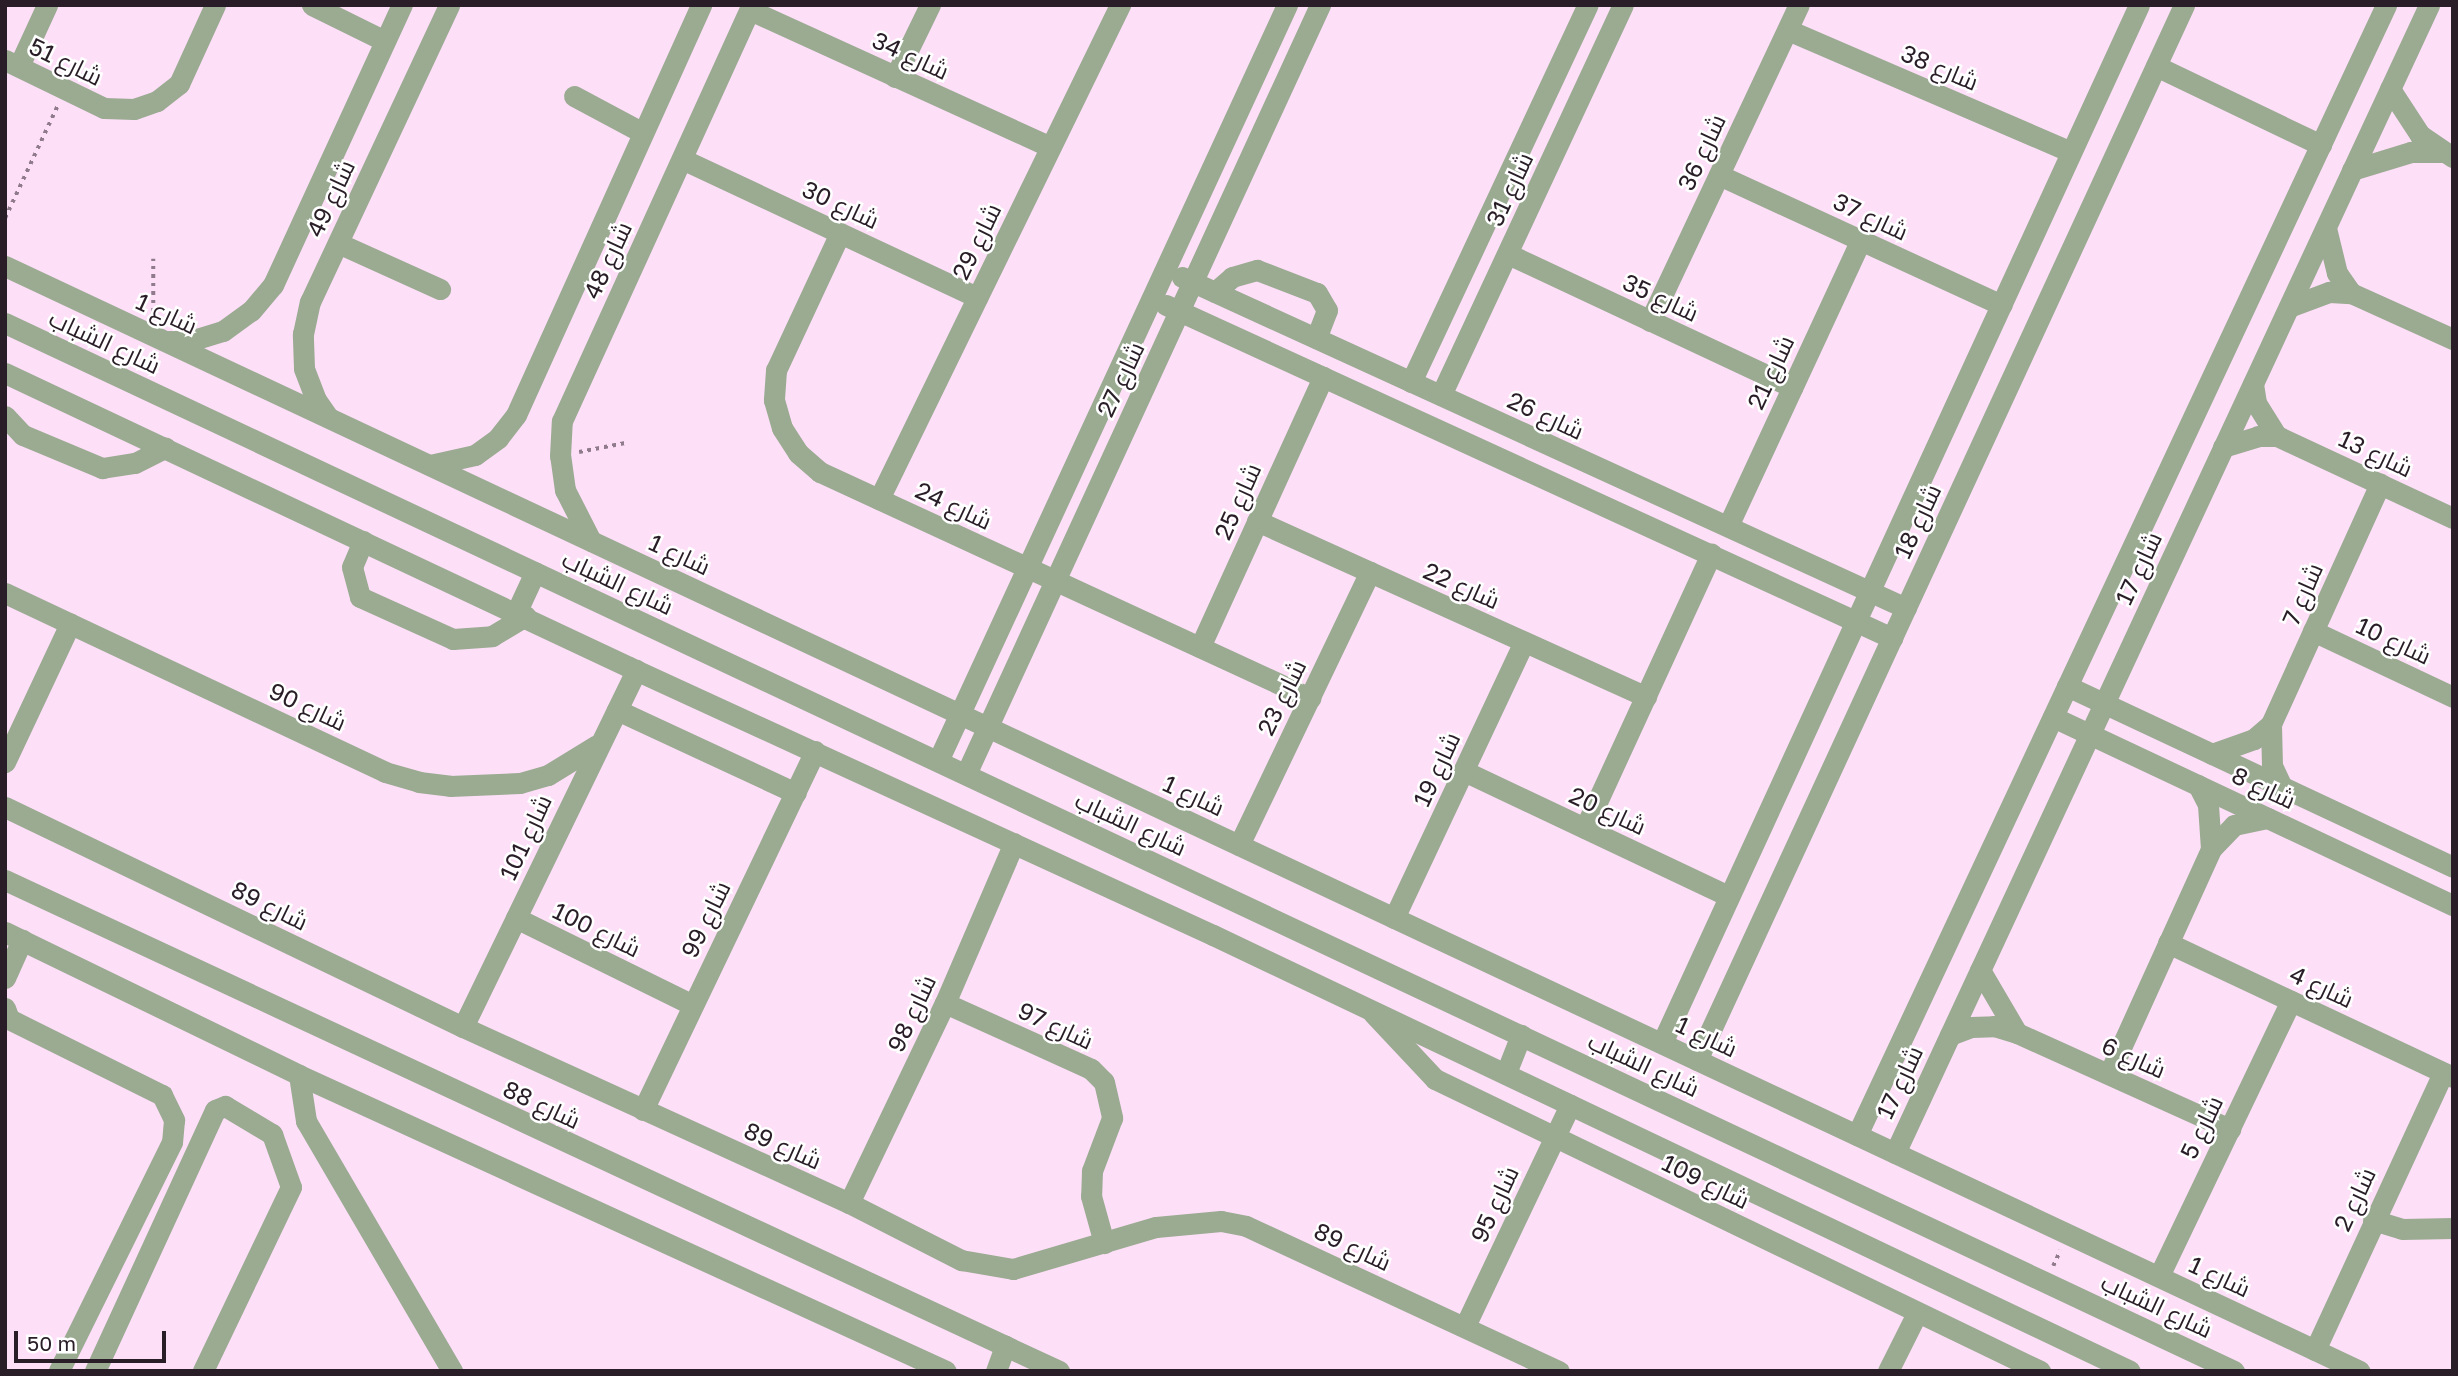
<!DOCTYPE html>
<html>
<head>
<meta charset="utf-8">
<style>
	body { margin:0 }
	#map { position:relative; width:2458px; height:1376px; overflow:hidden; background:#fedff8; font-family:"Golos Text",Cairo,sans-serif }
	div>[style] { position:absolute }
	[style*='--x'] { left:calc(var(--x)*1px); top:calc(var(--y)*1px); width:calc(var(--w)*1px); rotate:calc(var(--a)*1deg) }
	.path>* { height:3.5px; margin-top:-1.75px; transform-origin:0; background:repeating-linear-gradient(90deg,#907b8c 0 3.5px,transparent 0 8.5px) }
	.minor>* { height:21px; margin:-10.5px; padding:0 10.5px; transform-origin:10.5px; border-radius:10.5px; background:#9aab92 }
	span { translate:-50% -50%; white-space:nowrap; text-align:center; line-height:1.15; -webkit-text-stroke:5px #fff; paint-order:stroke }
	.street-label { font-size:24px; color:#291e27 }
	.frame { position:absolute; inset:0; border:7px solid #291e27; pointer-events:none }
	.scale { position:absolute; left:14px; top:1331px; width:152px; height:32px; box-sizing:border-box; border:4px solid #291e27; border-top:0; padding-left:9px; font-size:21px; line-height:24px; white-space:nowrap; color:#291e27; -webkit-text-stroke:5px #fff; paint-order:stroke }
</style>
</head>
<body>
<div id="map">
	<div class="path">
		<div style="--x:5;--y:218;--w:123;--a:-64.9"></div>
		<div style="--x:153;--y:312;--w:53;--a:-90"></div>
		<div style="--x:579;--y:452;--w:47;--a:-11.1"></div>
		<div style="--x:2053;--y:1266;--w:17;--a:-65"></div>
	</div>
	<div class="minor">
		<div style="--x:312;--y:5;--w:81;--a:26.3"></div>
		<div style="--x:750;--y:10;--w:330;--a:24.5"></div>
		<div style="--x:1788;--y:30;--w:308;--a:23.3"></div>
		<div style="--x:5;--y:60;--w:110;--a:25.9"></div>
		<div style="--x:104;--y:108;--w:30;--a:2"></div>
		<div style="--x:134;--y:109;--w:24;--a:-19"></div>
		<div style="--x:157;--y:101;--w:28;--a:-38"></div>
		<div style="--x:179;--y:84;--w:87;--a:-65.5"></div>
		<div style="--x:19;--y:66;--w:67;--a:-65.3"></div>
		<div style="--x:2156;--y:66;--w:183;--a:25.6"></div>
		<div style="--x:895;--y:77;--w:80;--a:-64.1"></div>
		<div style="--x:2390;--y:89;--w:55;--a:56.9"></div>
		<div style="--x:2420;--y:135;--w:40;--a:34"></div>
		<div style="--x:574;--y:96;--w:78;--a:28.2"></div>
		<div style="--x:682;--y:159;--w:326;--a:25.1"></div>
		<div style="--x:2352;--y:170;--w:62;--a:-17"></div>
		<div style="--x:2411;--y:152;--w:31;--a:0"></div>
		<div style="--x:1719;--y:175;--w:311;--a:24.7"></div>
		<div style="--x:2326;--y:228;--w:46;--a:76.3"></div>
		<div style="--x:2337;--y:273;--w:24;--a:55"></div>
		<div style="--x:840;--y:233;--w:151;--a:115"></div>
		<div style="--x:776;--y:370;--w:30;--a:94"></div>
		<div style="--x:774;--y:400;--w:29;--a:74"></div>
		<div style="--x:782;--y:428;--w:30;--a:57"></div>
		<div style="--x:798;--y:453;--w:29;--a:41"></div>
		<div style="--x:820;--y:472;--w:540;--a:24.76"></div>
		<div style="--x:338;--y:243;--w:112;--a:24.3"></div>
		<div style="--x:1508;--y:254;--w:314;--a:25.1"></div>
		<div style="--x:5;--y:266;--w:2601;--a:25.14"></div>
		<div style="--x:1182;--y:277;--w:796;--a:24.57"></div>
		<div style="--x:1215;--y:292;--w:23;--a:-41"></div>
		<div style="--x:1232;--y:277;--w:26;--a:-16"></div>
		<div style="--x:1257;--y:270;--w:64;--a:21"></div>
		<div style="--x:1317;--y:293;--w:20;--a:60"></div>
		<div style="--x:1327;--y:310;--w:30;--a:111"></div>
		<div style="--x:1166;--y:305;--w:799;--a:24.64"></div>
		<div style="--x:2289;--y:307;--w:43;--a:-20.6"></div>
		<div style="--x:2329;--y:292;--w:22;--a:3"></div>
		<div style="--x:2351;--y:293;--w:112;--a:24.3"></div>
		<div style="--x:1650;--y:321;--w:349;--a:-64.8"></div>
		<div style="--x:5;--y:323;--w:2463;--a:25.18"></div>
		<div style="--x:169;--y:341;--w:21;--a:0"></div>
		<div style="--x:190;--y:341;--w:34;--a:-17"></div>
		<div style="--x:223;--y:331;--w:34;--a:-36"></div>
		<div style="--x:251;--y:311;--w:34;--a:-50"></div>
		<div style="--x:273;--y:285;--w:308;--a:-65.3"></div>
		<div style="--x:5;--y:373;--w:690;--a:25.23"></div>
		<div style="--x:629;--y:667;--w:643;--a:24.65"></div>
		<div style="--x:1213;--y:935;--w:1015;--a:25.43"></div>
		<div style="--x:1411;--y:382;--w:416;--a:-64.9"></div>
		<div style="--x:2253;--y:384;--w:19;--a:81"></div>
		<div style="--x:2256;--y:403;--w:39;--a:58"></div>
		<div style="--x:2277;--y:436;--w:194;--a:25"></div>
		<div style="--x:1441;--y:395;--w:430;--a:-65"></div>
		<div style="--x:5;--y:416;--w:26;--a:47"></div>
		<div style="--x:23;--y:435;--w:86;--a:22.7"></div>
		<div style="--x:102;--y:468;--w:33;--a:-9"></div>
		<div style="--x:135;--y:463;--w:34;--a:-27"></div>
		<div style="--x:328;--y:417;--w:21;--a:-125"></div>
		<div style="--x:316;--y:400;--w:34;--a:-111"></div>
		<div style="--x:304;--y:368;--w:34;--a:-92"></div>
		<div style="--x:303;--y:334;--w:33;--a:-78"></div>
		<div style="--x:310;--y:302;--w:328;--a:-64.9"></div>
		<div style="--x:2223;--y:447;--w:37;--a:-17"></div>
		<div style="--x:2258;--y:436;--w:19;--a:0"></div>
		<div style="--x:430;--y:465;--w:46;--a:-12.5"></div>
		<div style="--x:475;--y:455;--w:29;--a:-36"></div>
		<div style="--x:498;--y:438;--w:29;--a:-52"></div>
		<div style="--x:516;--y:415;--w:450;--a:-65.7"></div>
		<div style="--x:879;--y:499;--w:550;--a:-63.99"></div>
		<div style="--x:1257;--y:521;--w:427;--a:24.3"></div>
		<div style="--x:1728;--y:526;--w:315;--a:-65.1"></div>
		<div style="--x:363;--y:541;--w:28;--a:113"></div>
		<div style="--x:352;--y:567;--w:31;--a:75"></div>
		<div style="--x:360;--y:597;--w:102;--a:24.3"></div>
		<div style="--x:453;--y:639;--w:39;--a:-4"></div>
		<div style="--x:492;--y:636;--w:39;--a:-31"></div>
		<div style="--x:591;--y:541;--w:57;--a:-117"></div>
		<div style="--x:565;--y:490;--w:34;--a:-98"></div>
		<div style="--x:560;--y:456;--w:35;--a:-87"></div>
		<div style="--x:562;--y:421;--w:457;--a:-65.5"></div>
		<div style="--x:5;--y:593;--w:420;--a:25.2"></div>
		<div style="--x:385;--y:772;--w:35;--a:16"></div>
		<div style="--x:419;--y:782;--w:31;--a:7"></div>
		<div style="--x:450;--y:786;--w:70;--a:-2.5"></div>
		<div style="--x:520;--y:783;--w:29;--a:-16"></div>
		<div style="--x:548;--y:775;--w:57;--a:-31.5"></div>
		<div style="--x:516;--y:613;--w:45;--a:-65.1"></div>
		<div style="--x:2313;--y:631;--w:155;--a:25.2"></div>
		<div style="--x:1200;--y:647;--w:297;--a:-65.5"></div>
		<div style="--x:2067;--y:686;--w:426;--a:25.1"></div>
		<div style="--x:617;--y:710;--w:197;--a:24.9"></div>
		<div style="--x:2053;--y:717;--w:442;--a:25.2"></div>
		<div style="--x:2212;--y:754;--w:45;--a:-19.7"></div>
		<div style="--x:2254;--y:739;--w:23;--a:-41"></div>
		<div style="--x:938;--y:761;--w:833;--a:-65.22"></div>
		<div style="--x:5;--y:762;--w:153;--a:-64.8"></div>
		<div style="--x:1464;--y:771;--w:293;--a:25.3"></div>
		<div style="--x:966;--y:774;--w:847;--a:-65.28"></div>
		<div style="--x:2198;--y:785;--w:22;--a:63"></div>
		<div style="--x:2208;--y:805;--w:44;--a:86.1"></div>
		<div style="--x:2281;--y:785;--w:21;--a:-115"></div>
		<div style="--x:2272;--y:766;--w:42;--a:-91.4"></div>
		<div style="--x:2271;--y:724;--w:264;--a:-65.6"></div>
		<div style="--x:5;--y:807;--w:508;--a:25.66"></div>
		<div style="--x:463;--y:1027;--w:424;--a:24.5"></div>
		<div style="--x:849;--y:1203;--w:126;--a:27"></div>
		<div style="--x:961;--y:1260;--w:53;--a:9.8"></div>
		<div style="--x:1013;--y:1269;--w:149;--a:-16.4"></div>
		<div style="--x:1156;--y:1227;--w:65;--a:-5.3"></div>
		<div style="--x:1221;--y:1221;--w:25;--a:11"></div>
		<div style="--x:1246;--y:1226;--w:345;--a:24.9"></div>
		<div style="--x:1585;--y:828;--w:302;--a:-65.3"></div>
		<div style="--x:1239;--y:845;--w:303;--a:-64.4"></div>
		<div style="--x:5;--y:880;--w:1163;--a:24.98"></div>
		<div style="--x:516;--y:918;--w:197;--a:26.2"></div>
		<div style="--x:1394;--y:918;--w:305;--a:-64.8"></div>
		<div style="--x:5;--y:932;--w:327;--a:25.9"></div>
		<div style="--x:299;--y:1075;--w:711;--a:24.58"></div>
		<div style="--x:2168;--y:943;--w:315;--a:25.2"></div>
		<div style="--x:1980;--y:970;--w:73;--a:59.6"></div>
		<div style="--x:5;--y:978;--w:42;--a:-65.9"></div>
		<div style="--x:945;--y:1003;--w:160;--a:24.3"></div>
		<div style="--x:1091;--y:1069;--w:18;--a:45"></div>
		<div style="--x:1104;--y:1082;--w:37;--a:77"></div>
		<div style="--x:1112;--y:1118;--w:57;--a:110.7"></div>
		<div style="--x:1092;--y:1171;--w:25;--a:92"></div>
		<div style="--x:1091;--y:1196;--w:49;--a:74.5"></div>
		<div style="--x:5;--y:1008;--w:12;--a:70"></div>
		<div style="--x:9;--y:1019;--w:171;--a:26.4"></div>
		<div style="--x:162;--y:1095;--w:28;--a:64"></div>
		<div style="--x:174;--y:1120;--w:22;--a:95"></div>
		<div style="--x:172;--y:1142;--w:255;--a:116.3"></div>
		<div style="--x:1373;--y:1013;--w:91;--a:46.8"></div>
		<div style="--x:1435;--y:1079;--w:672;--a:25.76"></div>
		<div style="--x:463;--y:1027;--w:397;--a:-64.1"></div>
		<div style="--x:1950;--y:1035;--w:22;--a:-21"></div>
		<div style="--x:1971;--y:1027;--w:23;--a:-2"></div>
		<div style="--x:1994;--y:1026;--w:24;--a:17"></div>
		<div style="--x:2017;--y:1033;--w:234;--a:24.3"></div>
		<div style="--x:1662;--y:1043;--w:1142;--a:-65.32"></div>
		<div style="--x:1697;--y:1060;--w:1162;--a:-65.22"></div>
		<div style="--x:1506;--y:1073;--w:41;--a:-68.5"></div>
		<div style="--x:2109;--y:1074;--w:247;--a:-65.6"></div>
		<div style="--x:2211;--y:849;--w:33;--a:-46"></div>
		<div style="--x:2234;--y:825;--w:34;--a:-12"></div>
		<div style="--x:299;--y:1075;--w:47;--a:81.3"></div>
		<div style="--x:306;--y:1121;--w:290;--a:59.7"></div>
		<div style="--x:643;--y:1110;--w:398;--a:-64.4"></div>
		<div style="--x:1857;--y:1135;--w:1248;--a:-64.91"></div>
		<div style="--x:1895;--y:1153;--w:1266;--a:-65.05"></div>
		<div style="--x:849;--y:1203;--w:222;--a:-64.4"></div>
		<div style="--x:945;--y:1003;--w:174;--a:-66.7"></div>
		<div style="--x:2373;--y:1220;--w:30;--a:17"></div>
		<div style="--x:2402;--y:1229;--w:51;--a:-1.1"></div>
		<div style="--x:2159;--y:1276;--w:305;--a:-64.4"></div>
		<div style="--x:1465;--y:1326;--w:245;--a:-64.6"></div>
		<div style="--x:2315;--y:1350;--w:305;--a:-65.2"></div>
		<div style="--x:95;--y:1371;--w:287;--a:-65.3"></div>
		<div style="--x:215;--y:1110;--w:11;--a:-22"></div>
		<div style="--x:225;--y:1106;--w:55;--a:30.8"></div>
		<div style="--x:272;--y:1134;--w:56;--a:70.3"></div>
		<div style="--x:291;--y:1187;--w:204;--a:115.6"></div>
		<div style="--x:996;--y:1371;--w:27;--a:-70"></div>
		<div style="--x:1888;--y:1371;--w:65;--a:-63.4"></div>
	</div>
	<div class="street-label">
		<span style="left:911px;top:55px;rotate:25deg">شارع 34</span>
		<span style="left:66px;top:61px;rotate:26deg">شارع 51</span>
		<span style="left:1940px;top:67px;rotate:23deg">شارع 38</span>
		<span style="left:1701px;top:152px;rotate:-65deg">شارع 36</span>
		<span style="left:1509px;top:189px;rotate:-65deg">شارع 31</span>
		<span style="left:330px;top:198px;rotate:-65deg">شارع 49</span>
		<span style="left:841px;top:204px;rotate:25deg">شارع 30</span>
		<span style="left:1871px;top:216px;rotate:25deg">شارع 37</span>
		<span style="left:976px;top:241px;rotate:-64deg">شارع 29</span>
		<span style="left:607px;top:260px;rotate:-65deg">شارع 48</span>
		<span style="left:1661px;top:297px;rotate:25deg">شارع 35</span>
		<span style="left:167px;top:313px;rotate:25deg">شارع 1</span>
		<span style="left:105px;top:341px;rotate:25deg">شارع الشباب</span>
		<span style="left:1770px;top:372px;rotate:-65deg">شارع 21</span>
		<span style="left:1120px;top:379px;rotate:-65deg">شارع 27</span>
		<span style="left:1546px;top:415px;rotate:25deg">شارع 26</span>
		<span style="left:2376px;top:453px;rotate:25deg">شارع 13</span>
		<span style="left:1237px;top:501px;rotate:-66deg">شارع 25</span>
		<span style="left:954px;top:505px;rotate:25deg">شارع 24</span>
		<span style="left:1917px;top:521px;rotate:-65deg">شارع 18</span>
		<span style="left:680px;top:554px;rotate:25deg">شارع 1</span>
		<span style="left:2138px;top:568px;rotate:-65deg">شارع 17</span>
		<span style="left:618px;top:582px;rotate:25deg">شارع الشباب</span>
		<span style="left:1462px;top:585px;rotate:24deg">شارع 22</span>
		<span style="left:2302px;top:594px;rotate:-66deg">شارع 7</span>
		<span style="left:2394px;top:640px;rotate:25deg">شارع 10</span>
		<span style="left:1281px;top:697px;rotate:-64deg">شارع 23</span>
		<span style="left:308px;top:706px;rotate:25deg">شارع 90</span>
		<span style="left:1436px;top:769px;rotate:-65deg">شارع 19</span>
		<span style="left:2264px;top:787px;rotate:25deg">شارع 8</span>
		<span style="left:1194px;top:795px;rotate:25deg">شارع 1</span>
		<span style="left:1608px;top:810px;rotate:25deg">شارع 20</span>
		<span style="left:1131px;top:823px;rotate:25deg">شارع الشباب</span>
		<span style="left:525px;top:837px;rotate:-65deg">شارع 101</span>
		<span style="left:270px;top:905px;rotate:26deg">شارع 89</span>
		<span style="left:705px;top:919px;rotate:-64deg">شارع 99</span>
		<span style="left:597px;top:929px;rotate:26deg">شارع 100</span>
		<span style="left:2322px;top:986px;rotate:25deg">شارع 4</span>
		<span style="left:911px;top:1013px;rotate:-65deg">شارع 98</span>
		<span style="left:1056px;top:1025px;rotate:25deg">شارع 97</span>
		<span style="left:1707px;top:1036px;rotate:25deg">شارع 1</span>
		<span style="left:2134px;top:1057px;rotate:24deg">شارع 6</span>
		<span style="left:1644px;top:1064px;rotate:25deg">شارع الشباب</span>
		<span style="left:1899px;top:1082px;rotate:-65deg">شارع 17</span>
		<span style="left:542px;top:1104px;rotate:25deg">شارع 88</span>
		<span style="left:2201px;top:1127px;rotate:-64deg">شارع 5</span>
		<span style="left:783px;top:1145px;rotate:24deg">شارع 89</span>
		<span style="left:1706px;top:1181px;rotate:26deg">شارع 109</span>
		<span style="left:2354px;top:1199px;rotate:-65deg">شارع 2</span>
		<span style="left:1494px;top:1204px;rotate:-65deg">شارع 95</span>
		<span style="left:1353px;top:1246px;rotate:25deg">شارع 89</span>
		<span style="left:2220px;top:1276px;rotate:25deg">شارع 1</span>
		<span style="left:2157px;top:1305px;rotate:25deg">شارع الشباب</span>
	</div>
	<div class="frame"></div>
	<div class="scale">50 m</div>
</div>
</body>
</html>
